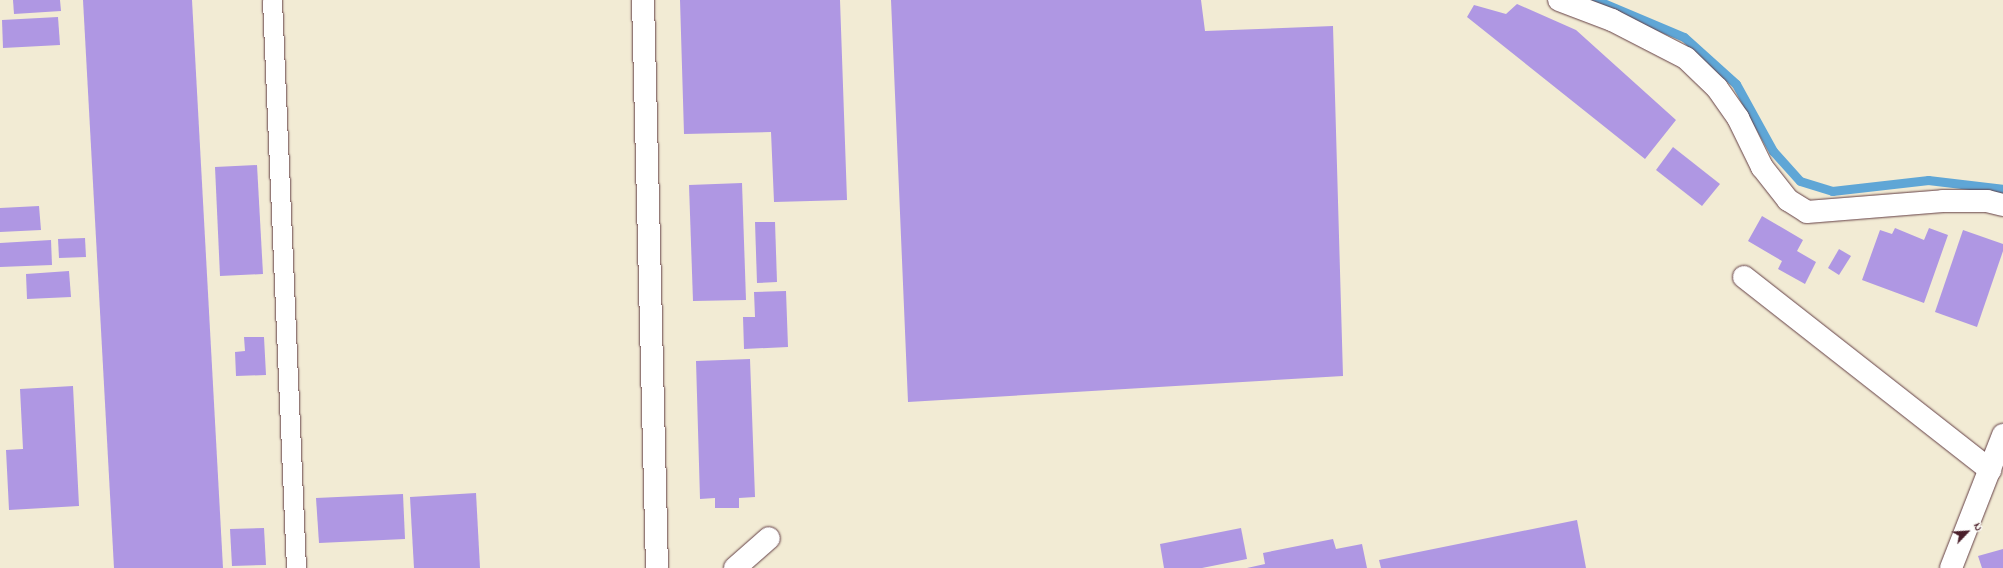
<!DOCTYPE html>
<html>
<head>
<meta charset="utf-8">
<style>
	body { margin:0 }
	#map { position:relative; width:2003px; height:568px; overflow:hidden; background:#f2ebd4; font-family:"Indie Flower",sans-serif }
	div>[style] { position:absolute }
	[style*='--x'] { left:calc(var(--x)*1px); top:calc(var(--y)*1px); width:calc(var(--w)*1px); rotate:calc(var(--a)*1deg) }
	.stream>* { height:9px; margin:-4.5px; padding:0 4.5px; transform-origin:4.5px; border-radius:4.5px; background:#5fa6d6 }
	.building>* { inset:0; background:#af97e3 }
	.roads { filter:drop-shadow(0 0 1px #633e44) drop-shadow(0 0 1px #633e44) }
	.service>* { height:19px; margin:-9.5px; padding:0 9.5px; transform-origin:9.5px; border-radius:9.5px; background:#fff }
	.minor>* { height:22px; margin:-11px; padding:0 11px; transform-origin:11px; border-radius:11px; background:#fff }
	.tertiary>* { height:22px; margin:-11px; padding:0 11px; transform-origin:11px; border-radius:11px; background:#fff }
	span { translate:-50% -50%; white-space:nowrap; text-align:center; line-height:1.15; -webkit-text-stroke:4px #fdfcf7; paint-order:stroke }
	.north { position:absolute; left:1947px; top:512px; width:40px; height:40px; -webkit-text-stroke:3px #fdfcf7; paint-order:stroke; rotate:65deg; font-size:11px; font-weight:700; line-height:16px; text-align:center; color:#4a1f2b }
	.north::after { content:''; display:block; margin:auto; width:14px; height:18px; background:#4a1f2b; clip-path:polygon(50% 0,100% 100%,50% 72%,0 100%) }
</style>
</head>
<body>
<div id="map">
	<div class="stream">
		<div style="--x:1596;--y:0;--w:95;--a:22.8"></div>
		<div style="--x:1684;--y:37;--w:70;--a:42.1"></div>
		<div style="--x:1736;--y:84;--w:77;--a:61.1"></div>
		<div style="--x:1773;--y:151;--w:40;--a:48"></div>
		<div style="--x:1800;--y:181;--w:34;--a:17"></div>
		<div style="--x:1832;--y:191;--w:97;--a:-6.5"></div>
		<div style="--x:1928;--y:180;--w:76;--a:6.8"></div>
	</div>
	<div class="building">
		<div style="clip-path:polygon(13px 0,60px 0,61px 11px,14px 14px)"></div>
		<div style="clip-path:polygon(83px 0,192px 0,223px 568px,114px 568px)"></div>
		<div style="clip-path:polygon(680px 0,840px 0,847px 200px,774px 202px,771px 132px,684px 134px)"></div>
		<div style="clip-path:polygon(891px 0,1201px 0,1205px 31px,1333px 26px,1343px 376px,908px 402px)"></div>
		<div style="clip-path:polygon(1517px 4px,1576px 30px,1676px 120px,1645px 159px,1467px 17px,1474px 5px,1506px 14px)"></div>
		<div style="clip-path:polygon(58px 17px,60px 45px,3px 48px,2px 20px)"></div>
		<div style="clip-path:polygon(1673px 147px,1720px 184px,1702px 206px,1656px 170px)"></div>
		<div style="clip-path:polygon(257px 165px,263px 274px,220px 276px,215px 167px)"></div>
		<div style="clip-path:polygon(742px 183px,746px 300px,693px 301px,689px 185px)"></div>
		<div style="clip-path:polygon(39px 206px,41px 230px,0 232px,0 208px)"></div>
		<div style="clip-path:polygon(1762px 216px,1803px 240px,1797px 251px,1816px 262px,1805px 284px,1778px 269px,1782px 261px,1748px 241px)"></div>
		<div style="clip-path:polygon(755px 222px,775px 222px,777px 282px,757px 283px)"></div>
		<div style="clip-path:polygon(1895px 228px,1924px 240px,1929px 228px,1948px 235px,1924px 303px,1862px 280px,1880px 230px,1892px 234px)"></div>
		<div style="clip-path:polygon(1963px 230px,2003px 244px,2003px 251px,1977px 327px,1935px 312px)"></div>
		<div style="clip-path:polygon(85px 238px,86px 257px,59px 258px,58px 239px)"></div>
		<div style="clip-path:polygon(51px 240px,52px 265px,0 267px,0 243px)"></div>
		<div style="clip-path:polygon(1839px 249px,1851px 256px,1839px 275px,1828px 268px)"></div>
		<div style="clip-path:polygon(69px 271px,71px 297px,27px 299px,26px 274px)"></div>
		<div style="clip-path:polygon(786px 291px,788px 347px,744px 349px,743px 317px,755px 317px,754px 292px)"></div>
		<div style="clip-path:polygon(244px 337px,264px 337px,266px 375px,236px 376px,235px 352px,245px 351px)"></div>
		<div style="clip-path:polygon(750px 359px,755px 497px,739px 498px,739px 508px,715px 508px,715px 498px,700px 499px,696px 361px)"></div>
		<div style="clip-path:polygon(73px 386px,79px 506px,9px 510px,6px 450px,23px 449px,20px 389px)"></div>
		<div style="clip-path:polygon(476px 493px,480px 568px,414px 568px,410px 497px)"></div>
		<div style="clip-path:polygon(403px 494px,405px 539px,319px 543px,316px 498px)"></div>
		<div style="clip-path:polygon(1577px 520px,1586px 568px,1381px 568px,1379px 560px)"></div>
		<div style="clip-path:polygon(264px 528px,266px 565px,232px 566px,230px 529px)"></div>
		<div style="clip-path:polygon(1241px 528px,1247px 559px,1202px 568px,1164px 568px,1160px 544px)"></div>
		<div style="clip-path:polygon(1333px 539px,1336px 549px,1362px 544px,1367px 568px,1247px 568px,1265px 564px,1263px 553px)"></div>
		<div style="clip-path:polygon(2003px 549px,2003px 568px,1982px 568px,1978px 556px)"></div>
	</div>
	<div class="roads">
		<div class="service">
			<div style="--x:272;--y:0;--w:569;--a:87.58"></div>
		</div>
		<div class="minor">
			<div style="--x:1559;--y:0;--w:57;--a:20.7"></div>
			<div style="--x:1612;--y:20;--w:83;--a:27.2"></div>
			<div style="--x:1686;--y:58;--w:43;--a:44.1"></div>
			<div style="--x:1717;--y:88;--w:37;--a:55"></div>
			<div style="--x:1738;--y:118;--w:55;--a:63.9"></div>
			<div style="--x:1762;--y:167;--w:42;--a:51.8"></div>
			<div style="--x:1788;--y:200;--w:22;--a:32"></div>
			<div style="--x:1807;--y:212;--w:136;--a:-4.6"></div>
			<div style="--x:1943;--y:201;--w:44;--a:0"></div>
			<div style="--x:1987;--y:201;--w:16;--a:14"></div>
			<div style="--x:1744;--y:277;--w:313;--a:38.1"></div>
			<div style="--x:735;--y:568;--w:45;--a:-41.4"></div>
			<div style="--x:1951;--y:568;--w:143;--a:-68.6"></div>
		</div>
		<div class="tertiary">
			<div style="--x:643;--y:0;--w:568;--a:88.59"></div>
		</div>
	</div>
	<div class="north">N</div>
</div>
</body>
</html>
